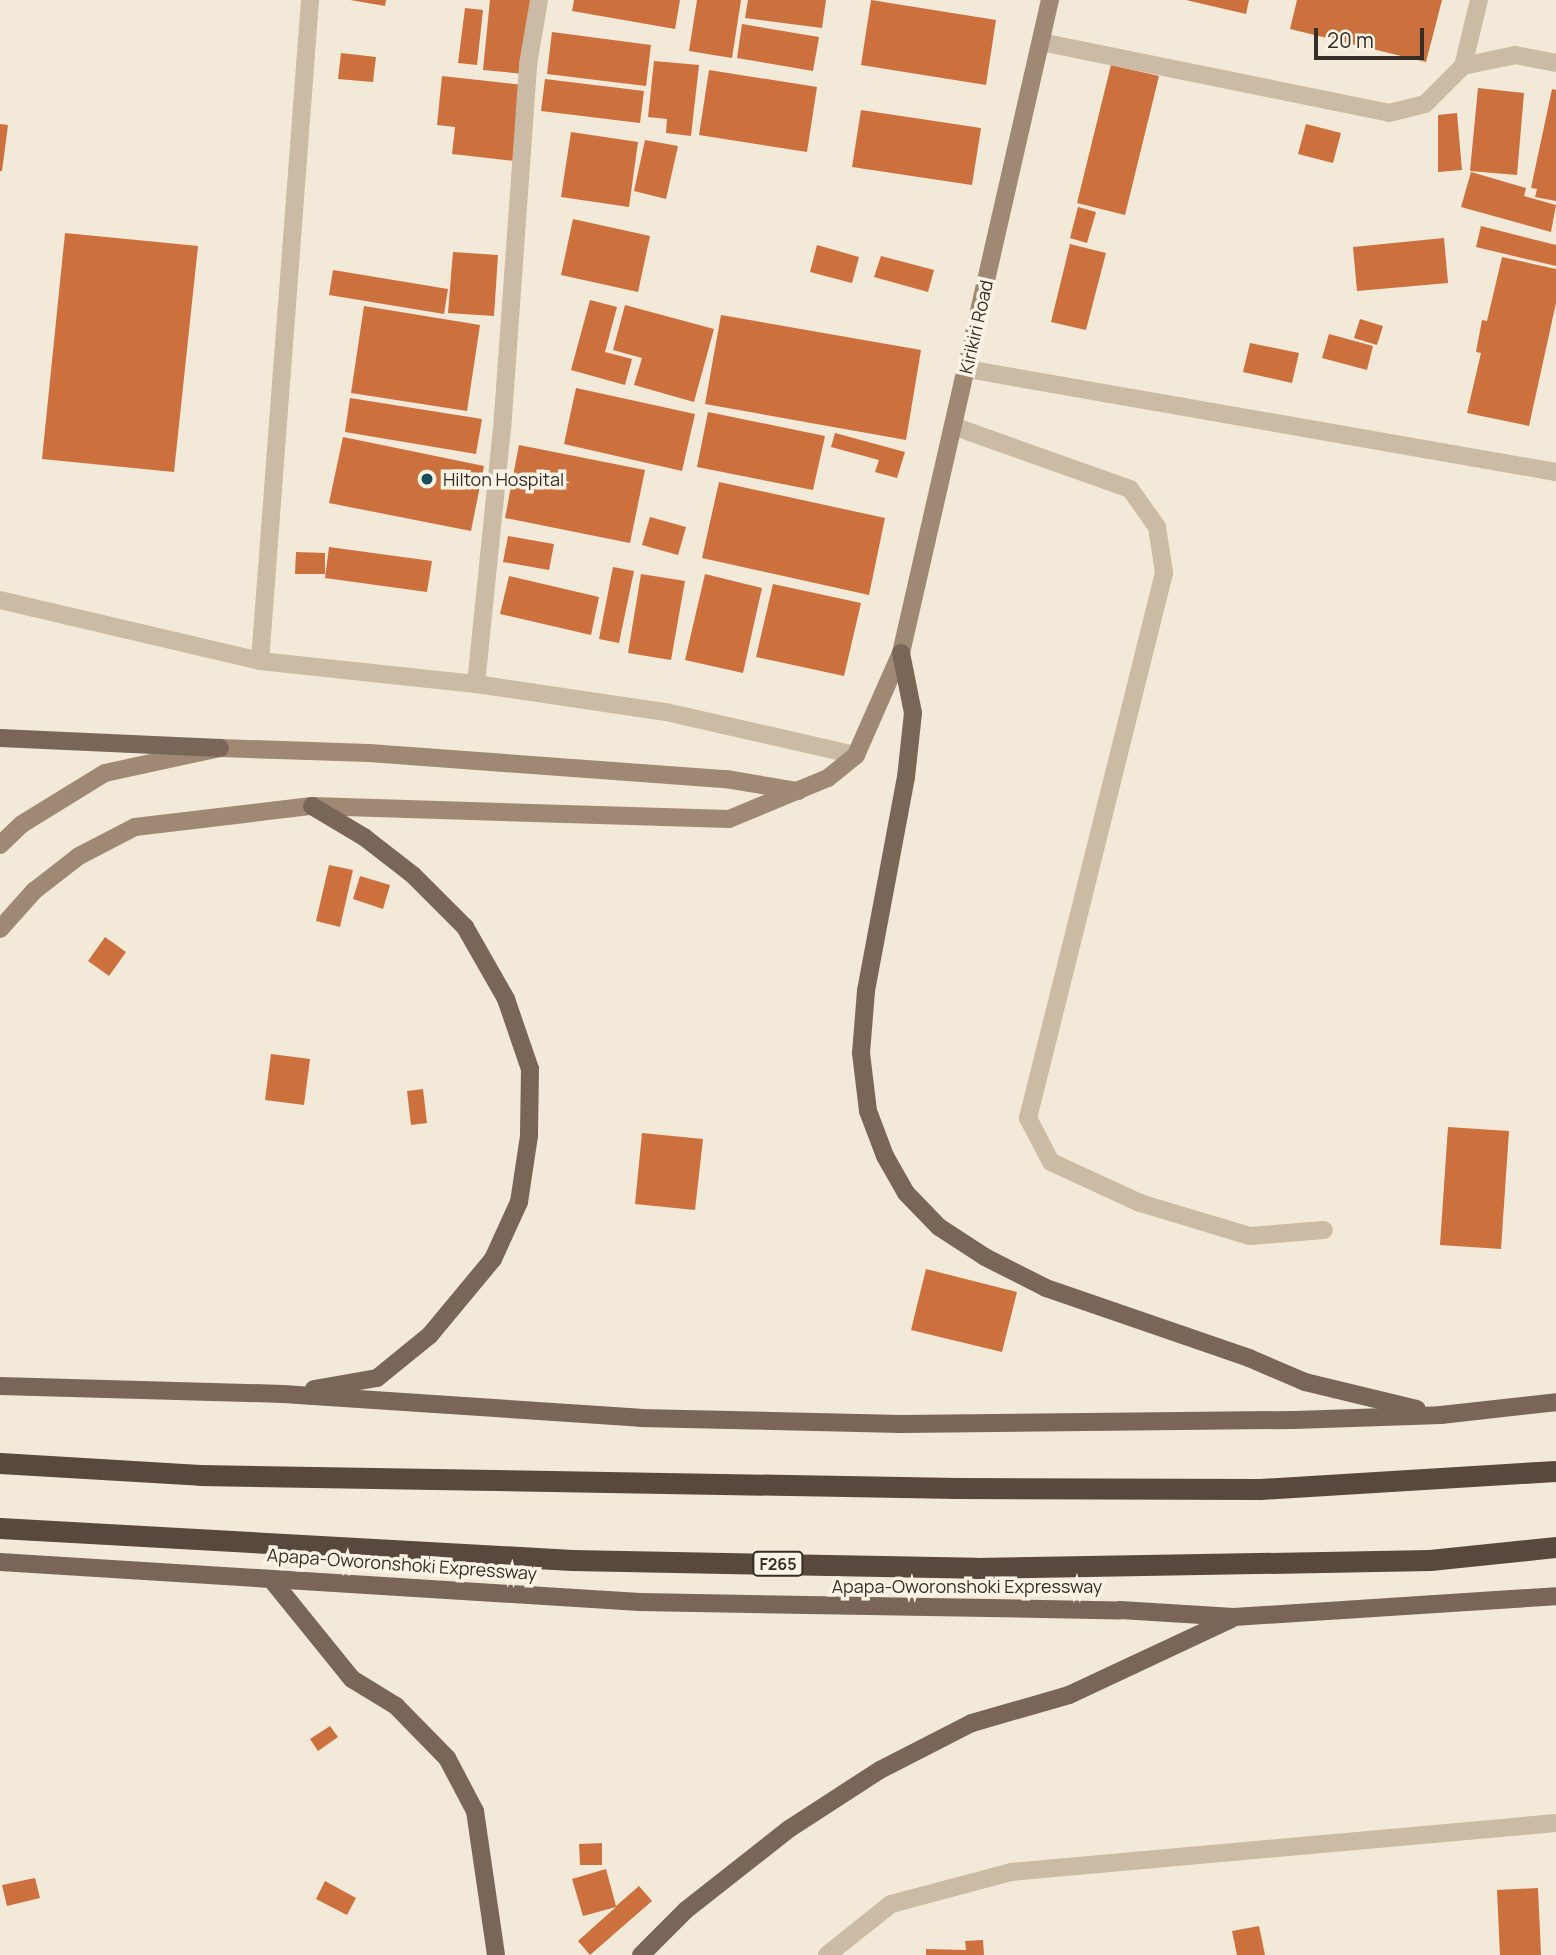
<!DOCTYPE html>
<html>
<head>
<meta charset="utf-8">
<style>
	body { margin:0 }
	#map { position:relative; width:1556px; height:1955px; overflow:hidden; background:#f3e9d9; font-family:Manrope,sans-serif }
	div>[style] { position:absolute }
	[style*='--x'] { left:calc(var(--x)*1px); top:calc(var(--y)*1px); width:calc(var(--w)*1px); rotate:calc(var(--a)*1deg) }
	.building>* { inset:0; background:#cc703d }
	.service>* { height:18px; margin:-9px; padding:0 9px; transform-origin:9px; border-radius:9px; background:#cbbaa4 }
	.minor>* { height:18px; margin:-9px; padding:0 9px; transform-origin:9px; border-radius:9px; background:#cbbaa4 }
	.secondary>* { height:18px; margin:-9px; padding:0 9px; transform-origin:9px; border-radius:9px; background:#9f8975 }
	.primary>* { height:18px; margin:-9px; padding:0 9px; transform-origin:9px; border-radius:9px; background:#796656 }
	.motorway>* { height:21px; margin:-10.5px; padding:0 10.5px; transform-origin:10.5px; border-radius:10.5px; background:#58483d }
	.dots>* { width:19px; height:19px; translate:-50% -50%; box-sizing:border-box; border:4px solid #faf3e5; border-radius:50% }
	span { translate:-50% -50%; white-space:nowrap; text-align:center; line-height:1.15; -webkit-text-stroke:7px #faf3e5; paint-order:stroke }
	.shield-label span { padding:2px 5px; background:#faf3e5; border:2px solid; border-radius:5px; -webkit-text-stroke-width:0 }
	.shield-label { font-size:16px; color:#362d26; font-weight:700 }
	.street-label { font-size:18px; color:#362d26 }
	.poi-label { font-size:18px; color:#362d26 }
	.left { translate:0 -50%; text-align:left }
	.scale { position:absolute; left:1314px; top:28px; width:110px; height:32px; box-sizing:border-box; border:4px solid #362d26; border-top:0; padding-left:9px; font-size:21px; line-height:24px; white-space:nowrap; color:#362d26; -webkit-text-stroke:5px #faf3e5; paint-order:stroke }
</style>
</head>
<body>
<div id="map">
	<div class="building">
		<div style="clip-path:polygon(350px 0,386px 0,385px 6px)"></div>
		<div style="clip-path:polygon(490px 0,533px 0,525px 74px,483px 70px)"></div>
		<div style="clip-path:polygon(574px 0,680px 0,675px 29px,572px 11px)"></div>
		<div style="clip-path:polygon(697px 0,741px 0,732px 58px,689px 51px)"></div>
		<div style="clip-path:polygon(748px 0,826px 0,822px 28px,745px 18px)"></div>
		<div style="clip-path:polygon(871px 0,996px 20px,986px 85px,861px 65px)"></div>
		<div style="clip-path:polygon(1186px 0,1249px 0,1246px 14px)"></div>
		<div style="clip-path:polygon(1297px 0,1442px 0,1426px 62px,1290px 29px)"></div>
		<div style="clip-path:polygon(465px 8px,483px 10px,477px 65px,458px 63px)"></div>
		<div style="clip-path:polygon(742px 24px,819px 37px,813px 71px,737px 58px)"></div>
		<div style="clip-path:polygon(552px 32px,651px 45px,646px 86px,547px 74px)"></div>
		<div style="clip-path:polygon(341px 53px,376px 57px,373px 82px,338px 79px)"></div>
		<div style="clip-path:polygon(654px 61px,699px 65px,691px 136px,666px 133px,667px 119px,648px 117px)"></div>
		<div style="clip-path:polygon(1111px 65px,1159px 76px,1125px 215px,1077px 203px)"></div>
		<div style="clip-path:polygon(709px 70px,817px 87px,807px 152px,699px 135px)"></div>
		<div style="clip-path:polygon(442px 76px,523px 85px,515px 161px,452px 154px,455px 127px,437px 125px)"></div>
		<div style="clip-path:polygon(545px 79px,644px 91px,640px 123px,541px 111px)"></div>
		<div style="clip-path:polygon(1478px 88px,1524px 93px,1517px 175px,1470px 171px)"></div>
		<div style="clip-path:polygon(1552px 89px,1556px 90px,1556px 201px,1535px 197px,1537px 189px,1531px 188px)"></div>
		<div style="clip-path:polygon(861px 110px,981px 128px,972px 185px,852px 167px)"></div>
		<div style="clip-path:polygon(1457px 113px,1462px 170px,1438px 172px,1438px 115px)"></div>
		<div style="clip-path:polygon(0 124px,8px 125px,2px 171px,0 171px)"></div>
		<div style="clip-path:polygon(1306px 124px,1341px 133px,1333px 163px,1298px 154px)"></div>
		<div style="clip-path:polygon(571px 132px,638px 142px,629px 207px,561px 197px)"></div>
		<div style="clip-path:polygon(645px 140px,678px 146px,666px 199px,634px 191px)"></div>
		<div style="clip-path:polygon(1471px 172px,1526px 188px,1524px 196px,1556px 205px,1551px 232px,1461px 207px)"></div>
		<div style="clip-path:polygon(1078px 207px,1096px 212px,1087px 243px,1070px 238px)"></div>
		<div style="clip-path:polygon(573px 219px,650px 236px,638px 292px,561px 275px)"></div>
		<div style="clip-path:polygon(1481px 226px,1556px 245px,1556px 266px,1476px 247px)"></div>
		<div style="clip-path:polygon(65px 233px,198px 246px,174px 472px,42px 459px)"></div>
		<div style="clip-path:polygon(1444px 238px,1448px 283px,1357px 291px,1353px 247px)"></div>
		<div style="clip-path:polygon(1070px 244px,1106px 253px,1086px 330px,1051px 322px)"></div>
		<div style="clip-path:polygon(817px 245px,859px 257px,852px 283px,810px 272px)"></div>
		<div style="clip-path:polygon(453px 252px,498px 255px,494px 316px,448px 313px)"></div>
		<div style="clip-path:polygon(881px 256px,934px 270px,928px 292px,874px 277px)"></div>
		<div style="clip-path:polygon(1502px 257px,1556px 269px,1556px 303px,1529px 426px,1467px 413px,1481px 353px,1476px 352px,1482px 320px,1487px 321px)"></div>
		<div style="clip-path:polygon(333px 270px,448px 289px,444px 314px,329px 295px)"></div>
		<div style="clip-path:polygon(590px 300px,617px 307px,605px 352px,632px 359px,625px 385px,571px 370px)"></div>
		<div style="clip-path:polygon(625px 305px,714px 329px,694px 402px,634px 385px,642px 358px,613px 350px)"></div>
		<div style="clip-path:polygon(364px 306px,480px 325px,467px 411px,351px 393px)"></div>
		<div style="clip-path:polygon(721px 315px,921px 350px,906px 440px,705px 404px)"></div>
		<div style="clip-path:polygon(1360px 319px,1383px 326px,1377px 345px,1354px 338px)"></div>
		<div style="clip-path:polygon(1329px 334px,1373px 346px,1367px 370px,1322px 358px)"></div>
		<div style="clip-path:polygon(1250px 343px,1299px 353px,1292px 383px,1243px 372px)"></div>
		<div style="clip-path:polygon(576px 388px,695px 414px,682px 471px,564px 444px)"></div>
		<div style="clip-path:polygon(350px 398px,482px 419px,476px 454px,345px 432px)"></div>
		<div style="clip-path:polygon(708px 412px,825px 436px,813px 490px,697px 467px)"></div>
		<div style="clip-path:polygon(835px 433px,905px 452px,897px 478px,875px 472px,879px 460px,831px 447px)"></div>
		<div style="clip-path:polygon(343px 437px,484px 466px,471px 531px,329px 503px)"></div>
		<div style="clip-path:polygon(519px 445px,645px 470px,630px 543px,505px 518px)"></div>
		<div style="clip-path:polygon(719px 482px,885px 518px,869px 595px,702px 558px)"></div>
		<div style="clip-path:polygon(650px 517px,686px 527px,678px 555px,642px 545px)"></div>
		<div style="clip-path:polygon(508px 536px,554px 544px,549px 570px,503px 562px)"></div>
		<div style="clip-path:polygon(329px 547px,432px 561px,427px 592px,325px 578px)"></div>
		<div style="clip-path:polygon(296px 552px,325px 553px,325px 574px,295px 574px)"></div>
		<div style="clip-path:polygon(613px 567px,634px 571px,619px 643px,599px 639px)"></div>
		<div style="clip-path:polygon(641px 574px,685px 581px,671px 660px,628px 653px)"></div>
		<div style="clip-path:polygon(705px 574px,762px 588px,743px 673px,685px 660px)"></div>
		<div style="clip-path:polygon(509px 576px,599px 597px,591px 635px,500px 614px)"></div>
		<div style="clip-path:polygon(773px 584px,861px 603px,844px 676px,756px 657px)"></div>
		<div style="clip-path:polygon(329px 865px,353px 870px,340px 927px,316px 921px)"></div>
		<div style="clip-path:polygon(360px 876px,390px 885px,383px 909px,353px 899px)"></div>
		<div style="clip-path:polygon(105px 937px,126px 952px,109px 976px,88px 961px)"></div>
		<div style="clip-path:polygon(271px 1054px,310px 1059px,304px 1105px,265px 1100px)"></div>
		<div style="clip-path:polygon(423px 1089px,427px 1123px,411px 1125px,407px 1091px)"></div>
		<div style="clip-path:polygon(1448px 1127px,1509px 1131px,1501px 1249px,1440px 1245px)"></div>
		<div style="clip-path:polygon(642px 1133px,703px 1139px,695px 1210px,635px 1204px)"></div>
		<div style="clip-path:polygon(926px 1269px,1017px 1292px,1002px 1352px,911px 1330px)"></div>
		<div style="clip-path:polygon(330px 1726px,338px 1737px,318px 1751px,310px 1739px)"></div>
		<div style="clip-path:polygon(602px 1843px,602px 1865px,580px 1865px,579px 1844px)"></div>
		<div style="clip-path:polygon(606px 1869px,616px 1906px,639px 1886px,652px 1901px,590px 1955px,578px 1941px,616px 1907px,583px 1916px,572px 1879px)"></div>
		<div style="clip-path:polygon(35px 1878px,40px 1898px,7px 1906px,2px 1885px)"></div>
		<div style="clip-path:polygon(325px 1881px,356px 1898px,347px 1915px,316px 1899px)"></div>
		<div style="clip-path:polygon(1538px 1888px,1541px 1955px,1500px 1955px,1497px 1890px)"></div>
		<div style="clip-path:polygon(1259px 1926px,1265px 1955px,1237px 1955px,1232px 1931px)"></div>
		<div style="clip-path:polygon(983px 1940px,984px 1955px,926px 1955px,926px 1949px,966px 1950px,965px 1941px)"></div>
	</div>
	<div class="service">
		<div style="--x:953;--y:426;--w:188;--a:19.6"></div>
		<div style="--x:1130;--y:489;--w:47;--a:54.6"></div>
		<div style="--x:1157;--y:527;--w:47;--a:81.3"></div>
		<div style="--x:1164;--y:573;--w:562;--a:104.01"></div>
		<div style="--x:1028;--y:1118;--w:50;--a:62.4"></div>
		<div style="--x:1051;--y:1162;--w:98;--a:24.7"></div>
		<div style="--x:1140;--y:1203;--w:115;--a:16.7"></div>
		<div style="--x:1250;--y:1236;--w:74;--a:-4.6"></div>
		<div style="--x:827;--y:1955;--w:82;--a:-38.6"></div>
		<div style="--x:891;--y:1904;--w:124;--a:-14.9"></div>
		<div style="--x:1011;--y:1872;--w:547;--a:-5.14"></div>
	</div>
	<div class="minor">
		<div style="--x:1041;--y:42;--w:355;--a:11.5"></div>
		<div style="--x:1389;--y:113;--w:37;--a:-14"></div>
		<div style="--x:1425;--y:104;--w:54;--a:-45"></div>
		<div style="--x:1463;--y:66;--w:53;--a:-11.9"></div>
		<div style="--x:1515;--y:55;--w:42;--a:11"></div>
		<div style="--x:1463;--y:66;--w:68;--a:-76.4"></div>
		<div style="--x:967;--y:369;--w:598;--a:9.92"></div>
		<div style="--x:0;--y:600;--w:267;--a:13.2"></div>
		<div style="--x:260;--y:661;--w:217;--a:6.1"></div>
		<div style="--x:476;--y:684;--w:192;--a:8.4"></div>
		<div style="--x:666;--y:712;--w:195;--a:12.8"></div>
		<div style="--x:260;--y:661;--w:663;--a:-85.67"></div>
		<div style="--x:476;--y:684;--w:255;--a:-84.2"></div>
		<div style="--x:502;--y:430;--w:367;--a:-85.9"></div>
		<div style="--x:528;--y:64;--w:65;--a:-80.2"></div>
	</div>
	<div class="secondary">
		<div style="--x:0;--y:845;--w:30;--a:-44"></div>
		<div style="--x:22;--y:824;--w:97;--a:-31.6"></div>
		<div style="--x:105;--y:773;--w:118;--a:-12.3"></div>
		<div style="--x:220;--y:748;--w:149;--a:1.9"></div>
		<div style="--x:369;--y:753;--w:358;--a:4.2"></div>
		<div style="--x:726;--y:779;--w:73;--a:9.5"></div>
		<div style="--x:0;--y:929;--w:51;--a:-48.2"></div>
		<div style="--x:34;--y:891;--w:57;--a:-37.9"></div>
		<div style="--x:79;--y:856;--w:63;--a:-27.4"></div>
		<div style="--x:135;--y:827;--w:178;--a:-6.8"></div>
		<div style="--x:312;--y:806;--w:417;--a:1.8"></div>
		<div style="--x:729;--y:819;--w:107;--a:-22.5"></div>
		<div style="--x:828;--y:778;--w:36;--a:-39"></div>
		<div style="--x:856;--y:755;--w:111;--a:-66.2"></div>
		<div style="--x:901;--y:653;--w:670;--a:-77.15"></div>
	</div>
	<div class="primary">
		<div style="--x:901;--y:653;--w:61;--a:78.7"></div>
		<div style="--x:913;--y:713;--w:64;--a:96.2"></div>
		<div style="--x:906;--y:777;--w:218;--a:100.6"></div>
		<div style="--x:866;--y:991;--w:62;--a:94.6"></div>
		<div style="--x:861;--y:1053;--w:58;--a:83.1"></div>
		<div style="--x:868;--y:1111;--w:48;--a:69.3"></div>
		<div style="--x:885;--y:1156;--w:43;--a:60.4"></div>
		<div style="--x:906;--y:1193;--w:47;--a:45.9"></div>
		<div style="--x:939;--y:1227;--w:55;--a:33.1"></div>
		<div style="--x:985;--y:1257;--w:68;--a:26.9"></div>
		<div style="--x:1046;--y:1288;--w:215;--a:19"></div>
		<div style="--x:1249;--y:1358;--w:61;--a:23.2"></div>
		<div style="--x:1305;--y:1382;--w:115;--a:13.6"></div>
		<div style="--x:0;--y:738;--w:220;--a:2.6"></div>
		<div style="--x:312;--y:806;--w:61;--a:30.8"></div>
		<div style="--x:364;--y:837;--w:62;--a:37.8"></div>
		<div style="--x:413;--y:875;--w:74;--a:45"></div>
		<div style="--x:465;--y:927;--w:83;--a:60.3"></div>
		<div style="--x:506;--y:999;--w:74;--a:71.1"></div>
		<div style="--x:530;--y:1069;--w:67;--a:90.9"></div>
		<div style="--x:529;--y:1136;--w:67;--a:98.6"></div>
		<div style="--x:519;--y:1202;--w:63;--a:114.5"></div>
		<div style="--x:493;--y:1259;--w:99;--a:129.7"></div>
		<div style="--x:430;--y:1335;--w:68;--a:140.9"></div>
		<div style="--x:377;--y:1378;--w:64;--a:170.1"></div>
		<div style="--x:0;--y:1386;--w:283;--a:1.6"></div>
		<div style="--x:283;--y:1394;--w:358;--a:3.8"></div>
		<div style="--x:640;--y:1418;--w:261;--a:1.3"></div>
		<div style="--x:901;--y:1424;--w:393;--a:-0.6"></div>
		<div style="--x:1294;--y:1420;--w:147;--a:-1.9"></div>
		<div style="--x:1441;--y:1415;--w:116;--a:-6.4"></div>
		<div style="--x:0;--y:1562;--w:641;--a:3.58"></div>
		<div style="--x:640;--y:1602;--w:480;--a:1"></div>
		<div style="--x:1120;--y:1610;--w:114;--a:3.5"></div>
		<div style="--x:1234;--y:1617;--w:323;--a:-3.7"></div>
		<div style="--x:271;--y:1579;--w:129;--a:51"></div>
		<div style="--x:352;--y:1679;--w:52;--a:31.5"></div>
		<div style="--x:396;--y:1706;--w:73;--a:45.6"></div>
		<div style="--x:447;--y:1758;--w:60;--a:62.2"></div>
		<div style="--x:475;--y:1811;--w:146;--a:81.7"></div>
		<div style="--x:641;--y:1955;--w:64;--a:-45"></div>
		<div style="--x:686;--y:1910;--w:131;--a:-38.2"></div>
		<div style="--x:789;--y:1829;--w:108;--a:-33"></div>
		<div style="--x:880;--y:1770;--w:103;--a:-27.1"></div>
		<div style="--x:972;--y:1723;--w:101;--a:-16.1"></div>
		<div style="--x:1069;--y:1695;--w:179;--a:-25.1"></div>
	</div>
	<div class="motorway">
		<div style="--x:0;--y:1463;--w:200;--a:3.4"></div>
		<div style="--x:200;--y:1475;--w:757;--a:0.98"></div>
		<div style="--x:957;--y:1488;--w:303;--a:0.2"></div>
		<div style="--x:1260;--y:1489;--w:297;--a:-3.5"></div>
		<div style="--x:0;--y:1528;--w:573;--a:3.2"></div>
		<div style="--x:572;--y:1560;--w:404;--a:1.1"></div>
		<div style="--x:976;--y:1568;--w:454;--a:-1"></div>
		<div style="--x:1430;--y:1560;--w:127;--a:-5.9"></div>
	</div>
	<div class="dots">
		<div style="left:427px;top:479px;background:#1a4e5a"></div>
	</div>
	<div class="shield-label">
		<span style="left:778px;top:1564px">F265</span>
	</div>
	<div class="street-label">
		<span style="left:976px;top:327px;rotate:-77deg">Kirikiri Road</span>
		<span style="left:402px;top:1564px;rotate:4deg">Apapa-Oworonshoki Expressway</span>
		<span style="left:967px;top:1586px">Apapa-Oworonshoki Expressway</span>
	</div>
	<div class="poi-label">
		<span class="left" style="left:443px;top:479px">Hilton Hospital</span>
	</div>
	<div class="scale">20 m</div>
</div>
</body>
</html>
